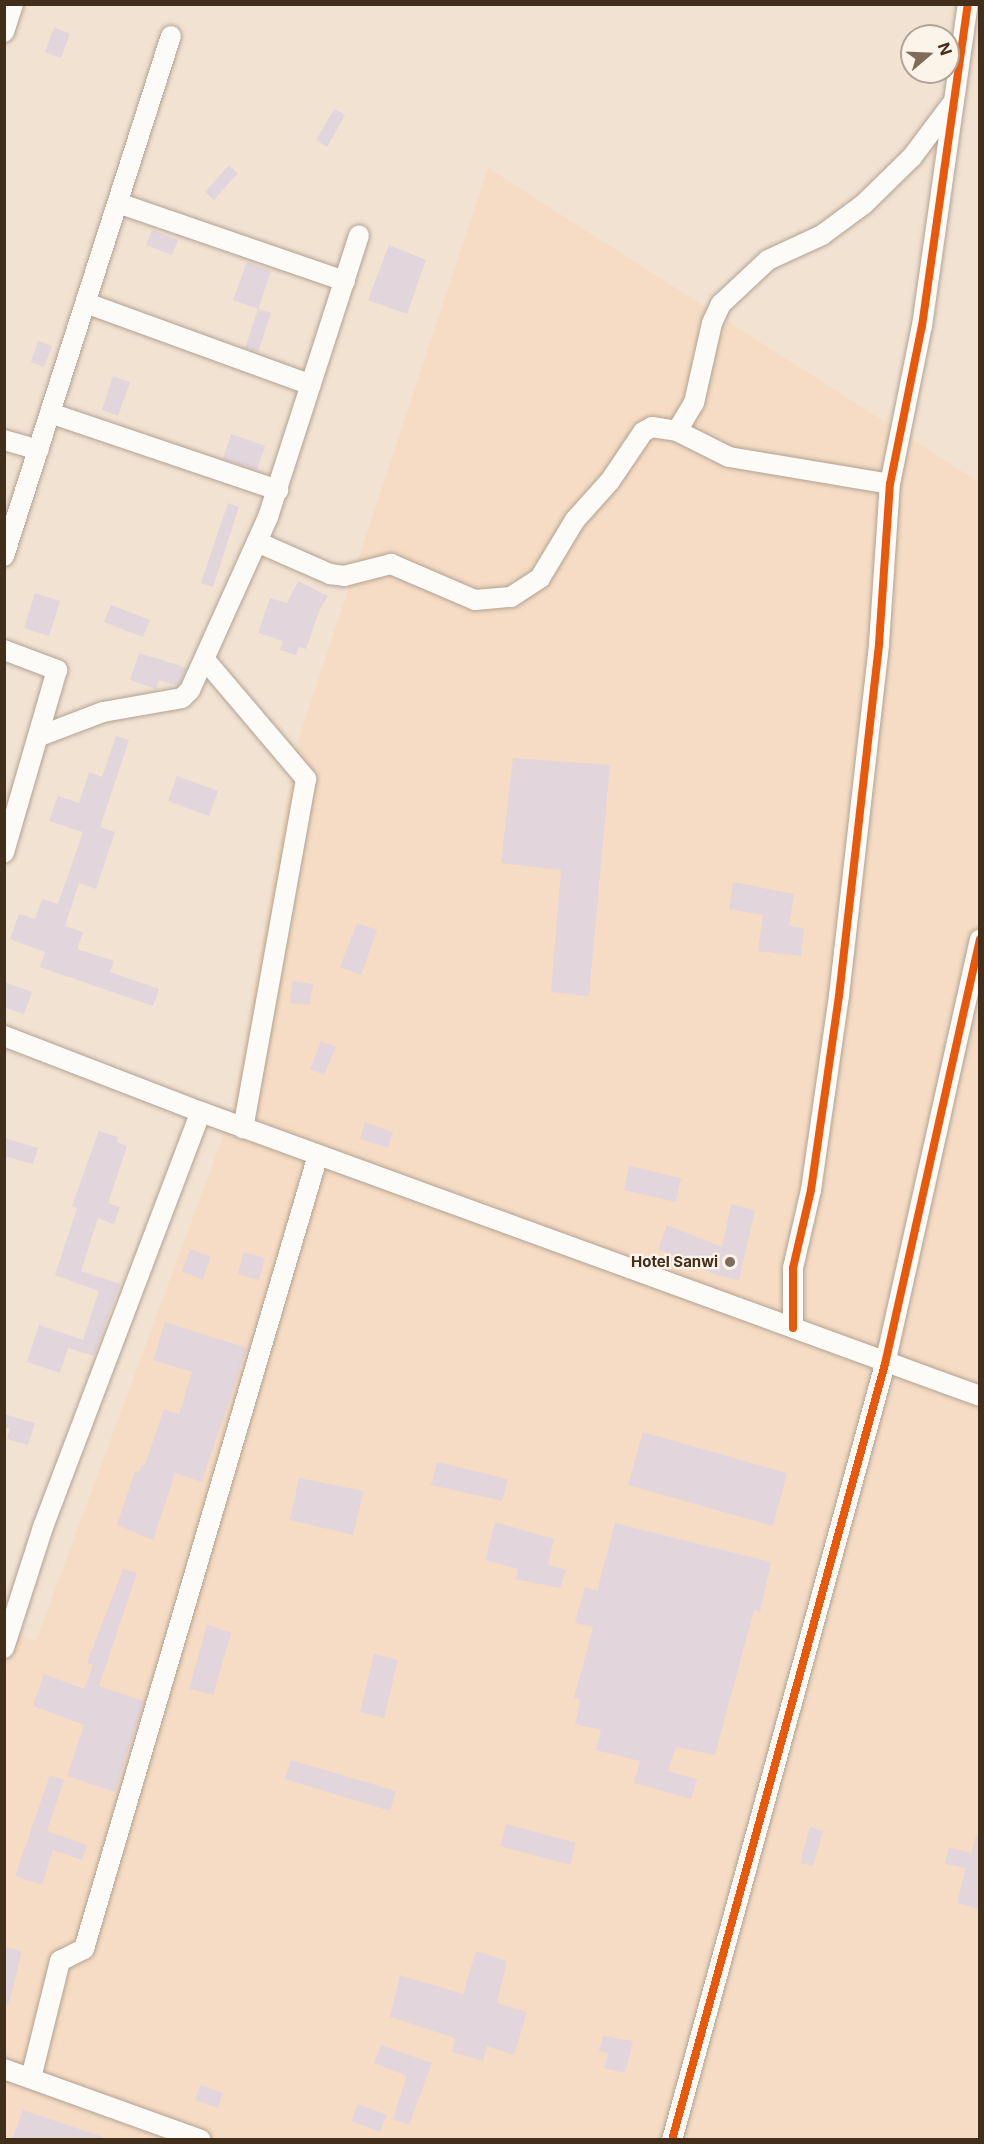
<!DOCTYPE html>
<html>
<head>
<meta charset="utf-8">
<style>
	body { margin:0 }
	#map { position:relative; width:984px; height:2144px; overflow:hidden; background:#f2e2d2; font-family:Inter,sans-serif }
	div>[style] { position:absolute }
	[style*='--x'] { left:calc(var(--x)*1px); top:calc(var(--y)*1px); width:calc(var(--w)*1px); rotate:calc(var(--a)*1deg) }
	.built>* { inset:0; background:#f6dcc4 }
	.building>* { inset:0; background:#e3d5dc }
	.roads { filter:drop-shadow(0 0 2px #b2a292) drop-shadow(0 0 2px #b2a292) }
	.minor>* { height:20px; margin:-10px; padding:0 10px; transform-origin:10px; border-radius:10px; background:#fdfbf8 }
	.cycleway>* { height:8px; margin:-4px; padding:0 4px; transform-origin:4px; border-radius:4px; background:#e8590c }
	.dots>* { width:16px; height:16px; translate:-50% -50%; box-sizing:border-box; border:3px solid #fcf3e9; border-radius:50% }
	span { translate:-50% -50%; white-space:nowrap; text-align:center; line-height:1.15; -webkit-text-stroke:4.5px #fcf3e9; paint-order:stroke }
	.poi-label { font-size:15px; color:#412e1b; font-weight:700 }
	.right { translate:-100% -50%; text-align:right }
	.frame { position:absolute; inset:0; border:6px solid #412e1b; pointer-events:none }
	.north { position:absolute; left:900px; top:24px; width:60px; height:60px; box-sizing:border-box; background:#fcf3e9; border:2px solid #b1a497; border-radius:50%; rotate:71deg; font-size:16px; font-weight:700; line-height:24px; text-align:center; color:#412e1b }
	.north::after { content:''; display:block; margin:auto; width:21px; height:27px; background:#7f6d5b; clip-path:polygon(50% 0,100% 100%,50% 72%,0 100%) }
</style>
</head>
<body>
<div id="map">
	<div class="built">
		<div style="clip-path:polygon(488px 168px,979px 482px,979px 2139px,5px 2139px,4px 1630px,36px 1641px,232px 1112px,296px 747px)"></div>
	</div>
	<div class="building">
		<div style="clip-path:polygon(54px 27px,70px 34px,61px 58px,45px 52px)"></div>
		<div style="clip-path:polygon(334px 109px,345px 115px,327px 147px,316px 140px)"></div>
		<div style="clip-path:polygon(229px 165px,238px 173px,214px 200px,205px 192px)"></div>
		<div style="clip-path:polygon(152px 230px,178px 240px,172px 255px,146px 245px)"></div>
		<div style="clip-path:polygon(389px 245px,426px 260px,407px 314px,368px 300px)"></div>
		<div style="clip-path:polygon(247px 262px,271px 271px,258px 309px,233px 300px)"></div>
		<div style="clip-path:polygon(258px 309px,271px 313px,258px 352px,245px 348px)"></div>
		<div style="clip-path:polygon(38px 341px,52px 346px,44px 367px,31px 362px)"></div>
		<div style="clip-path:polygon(113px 376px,130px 382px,118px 416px,102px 410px)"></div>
		<div style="clip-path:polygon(231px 434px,265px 446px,257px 470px,223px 459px)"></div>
		<div style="clip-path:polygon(228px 503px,239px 507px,213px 587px,201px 583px)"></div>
		<div style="clip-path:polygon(298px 581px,328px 596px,319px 611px,306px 649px,299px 647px,296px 655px,280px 650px,283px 641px,258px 633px,270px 598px,287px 603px)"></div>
		<div style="clip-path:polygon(35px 593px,60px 601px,49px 636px,24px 628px)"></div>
		<div style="clip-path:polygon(111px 605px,150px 620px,143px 637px,104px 622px)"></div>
		<div style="clip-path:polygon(139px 653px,187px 668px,180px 683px,177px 686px,159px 680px,156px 689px,130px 680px)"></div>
		<div style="clip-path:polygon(116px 736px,129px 740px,100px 827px,115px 832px,96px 889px,79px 883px,65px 926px,83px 932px,77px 949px,114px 961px,110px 972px,159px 989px,153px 1006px,40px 967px,45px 952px,10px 939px,19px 914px,35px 919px,42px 899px,58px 904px,83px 832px,49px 821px,58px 796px,79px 803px,89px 772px,102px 777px)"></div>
		<div style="clip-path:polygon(513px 758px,610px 765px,589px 996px,551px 992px,561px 870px,501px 863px)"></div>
		<div style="clip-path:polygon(177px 776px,218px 791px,209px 816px,168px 801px)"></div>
		<div style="clip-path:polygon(733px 882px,794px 894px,789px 926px,804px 928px,801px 956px,758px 951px,763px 915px,729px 909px)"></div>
		<div style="clip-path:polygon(357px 923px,377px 930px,361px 975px,340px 967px)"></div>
		<div style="clip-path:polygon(292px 981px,313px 984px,310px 1005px,290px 1003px)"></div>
		<div style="clip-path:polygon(4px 982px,32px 992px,24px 1014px,4px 1007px)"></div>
		<div style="clip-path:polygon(321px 1041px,336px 1047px,324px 1075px,310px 1069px)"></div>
		<div style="clip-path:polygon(365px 1122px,393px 1132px,388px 1148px,360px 1139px)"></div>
		<div style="clip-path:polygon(99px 1131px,118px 1137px,117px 1142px,127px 1146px,108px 1203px,120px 1207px,114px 1224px,98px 1218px,81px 1271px,120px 1284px,94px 1356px,68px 1348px,60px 1373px,27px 1362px,39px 1325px,83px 1340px,99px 1291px,55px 1275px,77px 1208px,72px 1206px)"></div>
		<div style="clip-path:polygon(4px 1138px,38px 1148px,33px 1164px,4px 1156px)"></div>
		<div style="clip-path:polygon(629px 1166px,681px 1178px,676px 1202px,624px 1190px)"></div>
		<div style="clip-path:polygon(731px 1204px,755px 1210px,739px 1280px,716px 1275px,658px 1249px,667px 1225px,722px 1247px)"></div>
		<div style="clip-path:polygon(190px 1249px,211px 1257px,203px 1280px,182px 1271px)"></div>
		<div style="clip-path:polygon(244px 1252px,265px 1258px,259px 1280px,238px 1274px)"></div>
		<div style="clip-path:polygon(165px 1322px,247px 1348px,202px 1482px,175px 1473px,153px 1540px,117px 1525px,135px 1471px,139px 1472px,142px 1465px,145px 1465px,164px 1409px,179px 1414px,192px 1372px,153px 1360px)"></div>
		<div style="clip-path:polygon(4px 1414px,35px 1423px,28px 1445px,7px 1439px,10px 1429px,4px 1427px)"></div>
		<div style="clip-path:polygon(643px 1432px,787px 1473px,773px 1526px,628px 1485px)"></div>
		<div style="clip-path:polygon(437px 1462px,508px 1479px,502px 1501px,431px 1485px)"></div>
		<div style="clip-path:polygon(299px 1478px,364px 1491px,353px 1535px,290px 1520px)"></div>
		<div style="clip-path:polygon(495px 1522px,554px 1539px,548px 1564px,566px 1570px,560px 1588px,515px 1579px,518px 1569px,485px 1560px)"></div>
		<div style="clip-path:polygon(615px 1523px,771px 1562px,760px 1612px,754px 1610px,715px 1755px,676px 1747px,668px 1771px,697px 1779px,691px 1799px,634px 1783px,640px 1761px,596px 1750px,601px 1730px,575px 1724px,580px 1700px,574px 1698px,593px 1627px,575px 1623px,585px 1587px,597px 1591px)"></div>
		<div style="clip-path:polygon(123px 1569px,137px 1573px,99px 1686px,144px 1701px,115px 1792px,67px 1776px,84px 1725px,33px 1706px,44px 1674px,84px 1689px,93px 1665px,87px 1663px)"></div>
		<div style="clip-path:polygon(207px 1624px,231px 1633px,213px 1695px,189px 1689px)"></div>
		<div style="clip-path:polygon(374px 1654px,398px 1660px,384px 1718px,360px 1712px)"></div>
		<div style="clip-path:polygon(291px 1760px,396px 1791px,390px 1811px,285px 1779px)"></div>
		<div style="clip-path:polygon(50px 1775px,64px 1780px,47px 1831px,87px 1845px,82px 1860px,53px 1850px,42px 1885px,15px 1876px)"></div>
		<div style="clip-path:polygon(506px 1824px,576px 1843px,570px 1865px,500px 1846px)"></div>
		<div style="clip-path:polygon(810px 1827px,823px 1831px,813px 1866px,800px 1863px)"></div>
		<div style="clip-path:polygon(976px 1835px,980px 1836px,980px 1909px,957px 1903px,966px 1868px,945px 1864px,949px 1847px,971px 1853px)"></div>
		<div style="clip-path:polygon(4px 1947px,22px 1951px,9px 2004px,4px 2003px)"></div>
		<div style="clip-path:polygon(476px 1951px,507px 1961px,497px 2003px,527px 2012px,514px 2055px,487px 2046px,483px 2061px,452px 2052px,455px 2038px,390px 2017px,400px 1975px,463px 1994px)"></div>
		<div style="clip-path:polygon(603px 2036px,633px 2041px,625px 2073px,604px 2068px,608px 2053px,599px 2051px)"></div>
		<div style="clip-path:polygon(381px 2045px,432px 2063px,409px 2125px,393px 2119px,407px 2076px,374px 2063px)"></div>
		<div style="clip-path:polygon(200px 2085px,223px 2093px,218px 2108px,195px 2100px)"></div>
		<div style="clip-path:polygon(358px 2104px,387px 2115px,380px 2132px,351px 2121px)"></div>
		<div style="clip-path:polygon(23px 2110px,103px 2137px,103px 2139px,12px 2139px)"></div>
	</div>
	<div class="roads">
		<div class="minor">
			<div style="--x:4;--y:32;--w:29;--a:-72"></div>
			<div style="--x:118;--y:203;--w:240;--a:19"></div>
			<div style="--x:86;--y:303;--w:239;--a:20"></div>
			<div style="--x:50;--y:413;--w:241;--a:18.7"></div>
			<div style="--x:677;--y:431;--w:33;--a:-59"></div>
			<div style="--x:694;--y:403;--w:82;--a:-77.3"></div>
			<div style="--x:712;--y:323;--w:21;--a:-65"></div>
			<div style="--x:721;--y:304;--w:64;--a:-43.1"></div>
			<div style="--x:768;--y:260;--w:60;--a:-24.8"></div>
			<div style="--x:822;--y:235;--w:52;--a:-36.4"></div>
			<div style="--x:864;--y:204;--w:67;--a:-44.4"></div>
			<div style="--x:912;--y:157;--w:66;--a:-53"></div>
			<div style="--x:4;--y:440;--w:36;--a:16"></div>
			<div style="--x:257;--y:542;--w:80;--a:23.7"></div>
			<div style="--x:330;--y:574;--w:14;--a:8"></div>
			<div style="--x:344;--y:576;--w:49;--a:-14.3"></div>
			<div style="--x:391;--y:564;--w:91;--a:23.2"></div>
			<div style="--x:475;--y:600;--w:36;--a:-5"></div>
			<div style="--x:511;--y:597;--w:35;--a:-33"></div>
			<div style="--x:540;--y:578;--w:68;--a:-58.9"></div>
			<div style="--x:575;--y:520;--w:52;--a:-48.1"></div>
			<div style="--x:610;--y:481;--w:59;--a:-56"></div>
			<div style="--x:643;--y:432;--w:10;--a:-29"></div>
			<div style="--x:652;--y:427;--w:25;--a:9"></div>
			<div style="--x:677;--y:431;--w:58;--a:26.6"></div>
			<div style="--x:729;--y:457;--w:163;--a:9.5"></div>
			<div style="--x:4;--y:556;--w:546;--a:-72.2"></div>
			<div style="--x:4;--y:650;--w:57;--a:20.7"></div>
			<div style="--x:57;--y:670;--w:190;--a:106.2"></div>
			<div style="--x:206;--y:661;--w:155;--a:49.7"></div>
			<div style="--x:306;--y:779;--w:355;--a:100.2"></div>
			<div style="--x:40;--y:736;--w:67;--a:-20.9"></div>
			<div style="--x:103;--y:712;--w:80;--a:-10"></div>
			<div style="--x:182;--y:698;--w:11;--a:-45"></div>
			<div style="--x:190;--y:690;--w:190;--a:-65.7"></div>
			<div style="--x:268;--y:517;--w:296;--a:-72.1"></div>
			<div style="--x:4;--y:1036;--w:211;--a:21.1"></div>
			<div style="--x:201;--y:1112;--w:829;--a:20.03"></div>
			<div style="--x:793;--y:1328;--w:60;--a:-90"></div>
			<div style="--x:793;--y:1268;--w:80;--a:-77"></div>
			<div style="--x:811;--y:1190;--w:196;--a:-81.8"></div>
			<div style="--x:839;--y:996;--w:354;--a:-83.5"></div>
			<div style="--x:879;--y:644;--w:160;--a:-86.1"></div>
			<div style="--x:890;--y:484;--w:161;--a:-78.6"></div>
			<div style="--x:922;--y:326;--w:325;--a:-81.9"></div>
			<div style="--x:4;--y:1648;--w:127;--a:-72.1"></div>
			<div style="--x:43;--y:1527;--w:444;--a:-69.2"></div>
			<div style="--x:4;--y:2069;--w:209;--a:19.8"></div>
			<div style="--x:31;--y:2078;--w:121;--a:-76.1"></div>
			<div style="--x:60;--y:1961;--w:27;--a:-27"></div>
			<div style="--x:84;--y:1949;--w:828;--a:-73.58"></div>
			<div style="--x:672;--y:2140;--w:805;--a:-74.65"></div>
			<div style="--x:885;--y:1364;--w:435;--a:-77.4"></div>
		</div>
	</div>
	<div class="cycleway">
		<div style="--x:793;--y:1328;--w:60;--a:-90"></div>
		<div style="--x:793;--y:1268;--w:80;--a:-77"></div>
		<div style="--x:811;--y:1190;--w:196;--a:-81.8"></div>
		<div style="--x:839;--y:996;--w:354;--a:-83.5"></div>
		<div style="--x:879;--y:644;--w:160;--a:-86.1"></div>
		<div style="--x:890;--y:484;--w:161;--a:-78.6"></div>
		<div style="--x:922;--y:326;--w:325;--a:-81.9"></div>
		<div style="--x:672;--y:2140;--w:805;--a:-74.65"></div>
		<div style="--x:885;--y:1364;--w:435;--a:-77.4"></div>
	</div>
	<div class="dots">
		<div style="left:730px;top:1262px;background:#7f6d5b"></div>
	</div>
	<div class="poi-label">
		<span class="right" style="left:718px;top:1262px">Hotel Sanwi</span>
	</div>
	<div class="frame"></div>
	<div class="north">N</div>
</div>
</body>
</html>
